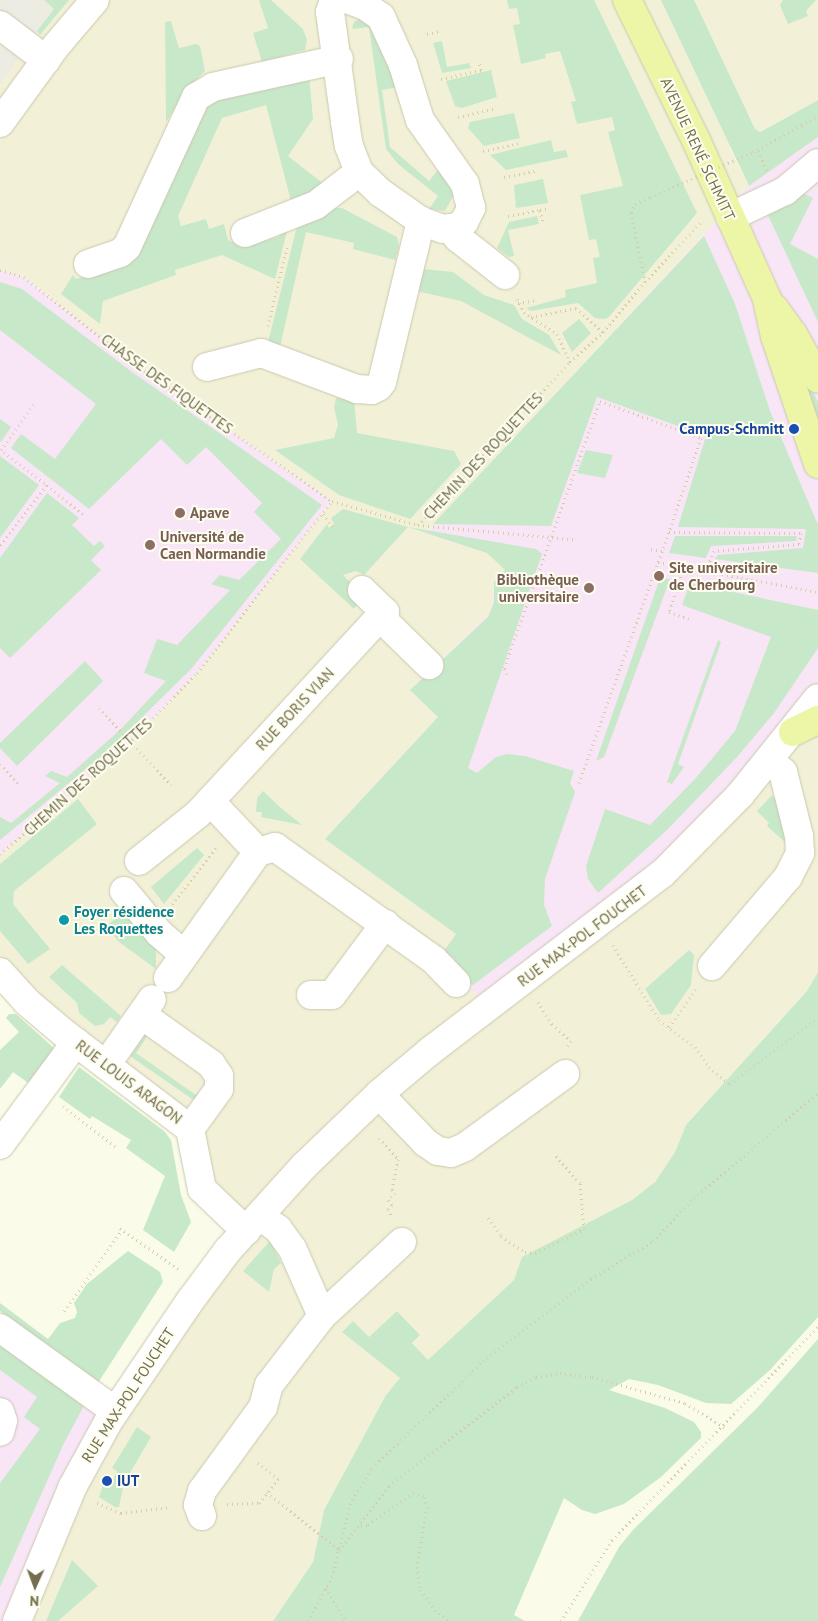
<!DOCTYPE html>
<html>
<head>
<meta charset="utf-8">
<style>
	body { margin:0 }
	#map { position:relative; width:818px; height:1621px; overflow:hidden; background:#fafbe9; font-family:"PT Sans",sans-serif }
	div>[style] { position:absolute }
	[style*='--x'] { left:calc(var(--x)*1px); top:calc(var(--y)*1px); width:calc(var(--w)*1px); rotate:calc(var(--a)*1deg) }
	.residential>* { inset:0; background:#f2f1d8 }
	.industrial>* { inset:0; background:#ecece2 }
	.education>* { inset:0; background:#f8e5f6 }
	.green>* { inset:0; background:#c8e8ca }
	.path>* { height:3px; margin-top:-1.5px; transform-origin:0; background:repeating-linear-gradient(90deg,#d4cda5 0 1px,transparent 0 5px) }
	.roads { filter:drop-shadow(0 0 1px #cac7ad) drop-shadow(0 0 1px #cac7ad) }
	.minor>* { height:28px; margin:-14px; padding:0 14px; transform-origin:14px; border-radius:14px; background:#fff }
	.major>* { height:28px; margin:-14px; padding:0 14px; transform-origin:14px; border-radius:14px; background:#edf5a7 }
	.path-bridge>* { height:3px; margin-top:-1.5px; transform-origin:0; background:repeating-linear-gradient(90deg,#d4cda5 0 1px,transparent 0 5px) }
	.dots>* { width:14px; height:14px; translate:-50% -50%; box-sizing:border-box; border:2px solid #fdfeef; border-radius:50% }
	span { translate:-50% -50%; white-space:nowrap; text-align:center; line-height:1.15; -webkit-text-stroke:4px #fdfeef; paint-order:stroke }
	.street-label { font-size:15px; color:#746d4e }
	.transit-label { font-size:15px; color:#164399; font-weight:700 }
	.right { translate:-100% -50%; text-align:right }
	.left { translate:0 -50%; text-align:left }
	.education-label { font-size:15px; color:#785e54; font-weight:700 }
	.culture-label { font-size:15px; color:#0d838f; font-weight:700 }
	.north { position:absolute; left:10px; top:1561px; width:50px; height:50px; -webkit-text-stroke:4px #fdfeef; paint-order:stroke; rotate:182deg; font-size:14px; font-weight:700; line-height:20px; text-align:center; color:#746d4e }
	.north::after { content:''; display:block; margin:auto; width:18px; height:22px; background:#746d4e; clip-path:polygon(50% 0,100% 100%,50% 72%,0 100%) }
</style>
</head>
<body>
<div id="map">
	<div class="residential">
		<div style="clip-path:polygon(0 0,818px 0,818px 100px,730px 148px,749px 186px,426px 533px,487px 553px,505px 570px,494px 582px,492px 611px,410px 690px,438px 717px,325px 839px,456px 934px,457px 975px,488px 1007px,818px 722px,818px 972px,807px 991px,686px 1125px,675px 1152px,655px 1182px,632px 1200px,523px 1257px,514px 1280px,428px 1361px,412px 1343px,420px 1335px,397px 1311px,400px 1378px,386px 1395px,324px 1510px,313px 1562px,273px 1621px,17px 1621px,73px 1486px,246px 1231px,227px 1215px,197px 1152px,0 972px,0 854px,118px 754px,197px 673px,332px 501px,136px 365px,26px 278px,0 270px)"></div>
	</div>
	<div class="industrial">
		<div style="clip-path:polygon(0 0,44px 0,54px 9px,0 85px)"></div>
	</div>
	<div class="education">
		<div style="clip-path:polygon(818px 137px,818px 698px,740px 795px,488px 1007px,457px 975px,455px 959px,444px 951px,456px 934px,325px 839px,438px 717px,410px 690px,492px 611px,494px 582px,505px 570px,487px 553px,426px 534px,749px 186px)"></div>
		<div style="clip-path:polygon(0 270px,24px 277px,136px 365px,332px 501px,197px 673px,118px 754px,0 854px)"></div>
		<div style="clip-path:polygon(0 1342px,108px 1422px,17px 1621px,0 1621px)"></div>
	</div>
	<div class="green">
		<div style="clip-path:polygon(44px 0,69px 0,40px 35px,37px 31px,54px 9px)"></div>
		<div style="clip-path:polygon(259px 0,271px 0,303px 29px,307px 40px,305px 50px,262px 62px,253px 33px,268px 28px)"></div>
		<div style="clip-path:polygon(507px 0,594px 0,697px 213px,608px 318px,603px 319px,595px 318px,578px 303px,531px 311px,526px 308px,566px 297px,565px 290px,597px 283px,593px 258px,600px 257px,596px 239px,589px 240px,580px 195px,623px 186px,608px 132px,615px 130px,612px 117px,577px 124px,571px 102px,576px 101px,560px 51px,545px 54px,546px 58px,521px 64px,513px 25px,520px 24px,517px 8px,509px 9px)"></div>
		<div style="clip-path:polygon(661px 0,694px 0,755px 129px,760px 132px,818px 100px,818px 137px,749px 186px)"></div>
		<div style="clip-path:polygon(783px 0,816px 0,806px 11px,808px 16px,788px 24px,780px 5px)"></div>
		<div style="clip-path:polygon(363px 17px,368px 19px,399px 87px,382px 90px,390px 147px,429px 181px,440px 167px,456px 191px,445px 211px,429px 209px,438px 196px,398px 164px,386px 149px,369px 27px,352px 29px,354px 22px)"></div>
		<div style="clip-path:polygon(171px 21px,179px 48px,196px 44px,200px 46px,205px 71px,188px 88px,166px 122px,165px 22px)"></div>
		<div style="clip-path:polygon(442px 41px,447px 67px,469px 63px,471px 68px,442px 73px,433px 43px)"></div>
		<div style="clip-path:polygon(491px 70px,497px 97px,462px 108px,455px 106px,446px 81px)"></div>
		<div style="clip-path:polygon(309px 75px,313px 119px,288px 156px,325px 185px,316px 194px,291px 201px,266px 105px,222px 118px,178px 216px,181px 226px,206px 219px,209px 229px,224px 224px,228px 240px,246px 247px,278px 237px,288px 227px,275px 279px,222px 255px,175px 270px,176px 275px,103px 301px,100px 324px,61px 294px,73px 275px,76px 279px,118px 266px,207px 103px)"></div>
		<div style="clip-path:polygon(514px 113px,520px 138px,484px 146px,468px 128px,470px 122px)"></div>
		<div style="clip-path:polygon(551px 140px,554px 152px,566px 150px,568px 157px,506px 170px,490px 155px)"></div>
		<div style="clip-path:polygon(543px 179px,548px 203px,516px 208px,514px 185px)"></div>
		<div style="clip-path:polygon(803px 193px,813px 198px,790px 244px,818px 259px,818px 322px,765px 209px)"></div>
		<div style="clip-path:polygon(332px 208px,342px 208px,397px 237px,399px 246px,395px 260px,353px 249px,354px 243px,306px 232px,280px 347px,267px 346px,298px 222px)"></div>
		<div style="clip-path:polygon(537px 216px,539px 224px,508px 230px,514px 256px,509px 257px,497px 248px,509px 222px)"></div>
		<div style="clip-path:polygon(704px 236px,735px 304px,770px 411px,818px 525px,818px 573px,715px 559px,718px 555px,803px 548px,806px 529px,678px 527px,706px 436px,597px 397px,551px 526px,433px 524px)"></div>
		<div style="clip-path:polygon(424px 269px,453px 272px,484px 295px,514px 305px,522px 319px,549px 335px,561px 355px,461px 301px,416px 291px,421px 271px)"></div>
		<div style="clip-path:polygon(0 282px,22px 289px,132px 372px,322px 505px,192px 668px,111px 748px,0 840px,0 817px,11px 823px,60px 783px,45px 776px,51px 771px,67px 777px,120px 730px,166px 681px,144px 673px,157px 639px,177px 645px,230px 590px,211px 584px,220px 575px,239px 580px,281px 539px,254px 512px,262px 503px,206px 447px,187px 465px,161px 439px,89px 509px,11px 448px,21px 434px,55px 459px,96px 404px,0 330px)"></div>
		<div style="clip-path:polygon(579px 319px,591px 333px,572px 352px,562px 333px)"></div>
		<div style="clip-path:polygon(794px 352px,818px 402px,818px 430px)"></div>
		<div style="clip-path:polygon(336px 398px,354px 400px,357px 433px,454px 451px,461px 464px,410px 519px,339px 495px,275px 450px,334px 438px,338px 425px,334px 407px)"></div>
		<div style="clip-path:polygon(0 419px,11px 427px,1px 442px,0 441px)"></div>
		<div style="clip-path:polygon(586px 450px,613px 455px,605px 478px,577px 473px)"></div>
		<div style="clip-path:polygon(0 456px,39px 485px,0 538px)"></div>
		<div style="clip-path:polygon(47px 493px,79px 518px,72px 525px,94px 546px,100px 541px,105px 546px,91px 560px,101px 570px,10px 658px,0 648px,0 558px)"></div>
		<div style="clip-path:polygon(343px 509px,408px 527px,536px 549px,542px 554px,468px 768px,477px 773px,496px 757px,507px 754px,525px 756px,574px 771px,570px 783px,575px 792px,545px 879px,544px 905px,552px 926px,473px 985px,467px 983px,454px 964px,455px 959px,444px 951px,456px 934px,325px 839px,438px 717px,410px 690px,488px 617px,494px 602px,494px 582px,505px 570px,487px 553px,408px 527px,364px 575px,356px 571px,343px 575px,351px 583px,347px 593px,358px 603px,354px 609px,300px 559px,327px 524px,329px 528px,334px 524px,331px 518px)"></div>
		<div style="clip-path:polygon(675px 536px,797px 536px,796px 541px,711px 546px,706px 558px,669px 553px)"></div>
		<div style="clip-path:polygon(660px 578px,670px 579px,604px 757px,596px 761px)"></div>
		<div style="clip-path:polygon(690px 583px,818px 610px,818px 648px,774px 713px,737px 757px,668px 829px,598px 893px,588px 879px,586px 866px,605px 809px,650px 825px,695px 779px,735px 731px,771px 637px,682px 605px)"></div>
		<div style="clip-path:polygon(718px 640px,721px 642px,678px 764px,684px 767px,672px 784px,667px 782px)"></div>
		<div style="clip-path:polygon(85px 661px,103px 681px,17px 766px,0 748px,0 743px)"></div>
		<div style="clip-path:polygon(263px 791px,281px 808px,302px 825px,261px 817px,262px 812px,256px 812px,257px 798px)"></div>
		<div style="clip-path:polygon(771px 796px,776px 798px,789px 846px,767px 826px,769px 823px,757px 811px)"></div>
		<div style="clip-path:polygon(78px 799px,97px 824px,14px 891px,13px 904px,50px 949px,28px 964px,0 931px,0 864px)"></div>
		<div style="clip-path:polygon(197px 848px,204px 855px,164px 904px,151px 887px)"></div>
		<div style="clip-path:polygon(127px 910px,156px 943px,156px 969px,119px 942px,106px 926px)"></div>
		<div style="clip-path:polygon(689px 950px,694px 955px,691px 985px,671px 1014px,661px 1015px,645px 989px)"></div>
		<div style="clip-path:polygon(62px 965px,121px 1016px,117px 1022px,110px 1017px,104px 1024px,95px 1026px,79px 1013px,77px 1003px,49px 977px)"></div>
		<div style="clip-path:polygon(818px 972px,818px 1317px,770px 1370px,731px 1404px,706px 1403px,658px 1385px,629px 1379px,609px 1390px,665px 1408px,694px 1422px,701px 1432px,701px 1438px,661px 1477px,624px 1504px,595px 1514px,582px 1510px,564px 1498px,514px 1615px,525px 1621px,273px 1621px,313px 1562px,324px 1510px,386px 1395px,400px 1378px,342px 1332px,353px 1321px,369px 1337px,397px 1311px,420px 1335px,412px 1343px,428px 1360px,514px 1280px,522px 1257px,632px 1200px,655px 1182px,675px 1152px,686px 1125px,807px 991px)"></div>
		<div style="clip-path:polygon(9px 1014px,16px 1014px,55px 1049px,31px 1085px,13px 1072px,0 1089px,0 1050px,19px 1032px,6px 1018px)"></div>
		<div style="clip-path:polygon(145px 1034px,147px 1037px,136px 1053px,196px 1095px,210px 1080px,195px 1101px,130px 1056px)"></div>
		<div style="clip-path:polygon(79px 1067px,164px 1131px,171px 1140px,181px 1195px,191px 1222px,174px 1252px,143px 1230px,165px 1176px,126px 1148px,131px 1140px,92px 1116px,90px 1119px,59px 1097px)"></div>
		<div style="clip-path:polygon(270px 1241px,281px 1263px,274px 1269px,269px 1292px,243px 1271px)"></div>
		<div style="clip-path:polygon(128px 1251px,160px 1272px,163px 1282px,96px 1386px,0 1311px,0 1303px,48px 1339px,60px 1323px,75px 1318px,77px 1312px,74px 1303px,87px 1284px)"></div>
		<div style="clip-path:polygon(818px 1339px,818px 1621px,578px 1621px,619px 1547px,633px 1530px,758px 1407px)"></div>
		<div style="clip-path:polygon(0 1342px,85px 1404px,64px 1443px,0 1587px,0 1483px,40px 1429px,24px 1417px,37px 1397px,0 1370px)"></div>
		<div style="clip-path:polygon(137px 1427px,151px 1437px,124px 1483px,119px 1507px,115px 1507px,99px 1497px,103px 1485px,109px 1488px,117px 1471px,112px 1468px)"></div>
		<div style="clip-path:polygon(72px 1560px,98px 1586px,58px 1621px,46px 1621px)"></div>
	</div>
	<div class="path">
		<div style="--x:427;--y:34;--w:13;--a:-13"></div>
		<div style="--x:441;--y:79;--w:41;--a:-12.7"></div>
		<div style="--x:481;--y:70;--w:9;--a:-103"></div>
		<div style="--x:458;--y:117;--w:36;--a:-13"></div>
		<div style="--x:483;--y:151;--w:39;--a:-12"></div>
		<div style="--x:758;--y:151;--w:21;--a:65"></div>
		<div style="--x:753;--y:152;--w:74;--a:-29"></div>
		<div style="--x:504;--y:177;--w:33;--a:-11"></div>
		<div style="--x:540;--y:210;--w:9;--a:-13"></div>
		<div style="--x:508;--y:216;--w:33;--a:-11"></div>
		<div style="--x:540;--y:210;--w:13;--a:77"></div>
		<div style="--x:0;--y:270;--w:25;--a:16"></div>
		<div style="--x:24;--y:277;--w:142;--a:38.2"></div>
		<div style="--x:136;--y:365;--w:239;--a:34.8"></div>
		<div style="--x:645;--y:282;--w:82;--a:-47"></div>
		<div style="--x:517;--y:299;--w:15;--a:62"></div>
		<div style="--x:524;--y:312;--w:40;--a:34"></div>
		<div style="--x:557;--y:334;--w:31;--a:65"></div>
		<div style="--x:518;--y:303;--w:18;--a:-9"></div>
		<div style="--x:531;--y:317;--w:46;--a:-11.3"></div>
		<div style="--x:576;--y:308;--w:36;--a:42"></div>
		<div style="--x:268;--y:326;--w:81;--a:-76.5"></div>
		<div style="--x:0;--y:449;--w:59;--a:37.5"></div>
		<div style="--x:47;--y:485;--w:77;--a:127.6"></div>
		<div style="--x:1;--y:450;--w:60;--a:-54.5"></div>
		<div style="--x:47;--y:485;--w:46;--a:38.9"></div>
		<div style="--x:323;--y:514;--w:16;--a:55"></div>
		<div style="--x:418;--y:525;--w:156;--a:5.2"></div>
		<div style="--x:651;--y:549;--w:11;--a:10"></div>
		<div style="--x:658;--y:562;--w:163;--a:10.6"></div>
		<div style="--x:684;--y:567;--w:47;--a:108.4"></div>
		<div style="--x:669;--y:612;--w:21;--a:19"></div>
		<div style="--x:507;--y:674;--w:7;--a:-117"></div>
		<div style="--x:504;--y:668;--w:284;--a:-70.2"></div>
		<div style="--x:600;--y:401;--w:108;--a:20.1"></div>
		<div style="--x:701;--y:438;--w:99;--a:108.8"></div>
		<div style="--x:99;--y:708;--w:105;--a:46.9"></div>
		<div style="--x:0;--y:764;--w:26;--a:47"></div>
		<div style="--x:579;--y:783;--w:267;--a:-70.3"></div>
		<div style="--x:669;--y:532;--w:132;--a:0.4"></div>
		<div style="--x:801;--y:533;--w:11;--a:100"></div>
		<div style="--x:799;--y:544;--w:85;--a:175.3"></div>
		<div style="--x:714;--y:551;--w:22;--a:112"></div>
		<div style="--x:0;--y:854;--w:155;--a:-40.3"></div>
		<div style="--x:118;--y:754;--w:113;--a:-45.7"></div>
		<div style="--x:197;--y:673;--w:219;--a:-51.9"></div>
		<div style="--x:332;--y:501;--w:89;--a:15.6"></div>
		<div style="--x:418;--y:525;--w:223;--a:-47"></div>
		<div style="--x:570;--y:362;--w:45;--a:-42.3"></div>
		<div style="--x:603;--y:332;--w:65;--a:-50"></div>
		<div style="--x:645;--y:282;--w:71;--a:-101.3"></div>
		<div style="--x:631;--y:212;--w:9;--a:-63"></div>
		<div style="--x:635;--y:204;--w:17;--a:-25"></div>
		<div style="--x:172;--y:904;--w:71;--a:-51.8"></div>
		<div style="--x:96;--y:914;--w:8;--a:-40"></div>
		<div style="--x:613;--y:945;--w:88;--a:58.5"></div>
		<div style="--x:659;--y:1020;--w:45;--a:36.9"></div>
		<div style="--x:695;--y:1047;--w:24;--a:55"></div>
		<div style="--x:709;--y:1067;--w:27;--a:39"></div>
		<div style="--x:730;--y:1084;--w:110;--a:-36.9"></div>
		<div style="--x:538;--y:1002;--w:26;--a:58"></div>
		<div style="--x:552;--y:1024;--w:25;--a:42"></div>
		<div style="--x:571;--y:1041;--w:7;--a:124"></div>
		<div style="--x:669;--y:1027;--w:47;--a:-54.6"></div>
		<div style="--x:63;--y:1106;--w:66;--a:37.6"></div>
		<div style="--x:379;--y:1138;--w:28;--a:48"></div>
		<div style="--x:398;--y:1159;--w:32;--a:101"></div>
		<div style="--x:392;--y:1190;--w:4;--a:45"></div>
		<div style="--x:395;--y:1193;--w:10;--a:135"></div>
		<div style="--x:388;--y:1200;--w:6;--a:51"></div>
		<div style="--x:392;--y:1205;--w:6;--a:135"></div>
		<div style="--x:388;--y:1209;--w:8;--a:67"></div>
		<div style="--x:488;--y:1218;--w:22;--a:54"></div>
		<div style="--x:501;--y:1236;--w:29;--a:34"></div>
		<div style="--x:525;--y:1252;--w:10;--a:6"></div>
		<div style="--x:535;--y:1253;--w:55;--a:-26.1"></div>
		<div style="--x:584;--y:1229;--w:46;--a:-95"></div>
		<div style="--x:580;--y:1183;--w:39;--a:-132"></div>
		<div style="--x:120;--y:1228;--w:71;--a:35.3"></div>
		<div style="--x:64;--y:1311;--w:100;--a:-54.4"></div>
		<div style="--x:267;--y:1492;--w:92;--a:38.9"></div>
		<div style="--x:339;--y:1550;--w:81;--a:-52"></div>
		<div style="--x:389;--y:1486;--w:162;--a:-37.7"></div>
		<div style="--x:517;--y:1387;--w:21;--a:-28"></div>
		<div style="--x:536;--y:1377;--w:24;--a:-9"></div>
		<div style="--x:560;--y:1373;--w:32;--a:7"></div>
		<div style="--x:592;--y:1377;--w:97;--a:15.6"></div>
		<div style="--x:685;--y:1403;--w:46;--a:31.6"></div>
		<div style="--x:97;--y:1503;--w:26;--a:23"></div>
		<div style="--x:121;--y:1513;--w:49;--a:-7"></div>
		<div style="--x:227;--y:1504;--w:32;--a:-2"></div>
		<div style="--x:259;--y:1503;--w:31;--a:-52"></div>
		<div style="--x:278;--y:1479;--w:28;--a:-142"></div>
		<div style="--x:361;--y:1526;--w:7;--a:-8"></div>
		<div style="--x:368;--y:1525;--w:55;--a:-35.4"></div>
		<div style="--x:413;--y:1493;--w:13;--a:18"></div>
		<div style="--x:425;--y:1497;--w:10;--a:79"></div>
		<div style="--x:427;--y:1507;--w:61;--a:99.5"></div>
		<div style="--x:417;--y:1567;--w:23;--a:83"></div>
		<div style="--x:420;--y:1590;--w:25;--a:53"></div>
		<div style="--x:435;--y:1610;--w:19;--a:35"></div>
		<div style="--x:326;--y:1588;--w:39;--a:59"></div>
		<div style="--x:308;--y:1621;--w:50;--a:-61.4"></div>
		<div style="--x:332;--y:1577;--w:75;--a:-76.1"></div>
		<div style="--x:350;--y:1504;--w:42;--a:-58.6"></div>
		<div style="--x:372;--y:1468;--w:154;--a:-43.9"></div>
		<div style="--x:483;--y:1361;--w:136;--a:-37.2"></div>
		<div style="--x:591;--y:1279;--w:73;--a:-31.5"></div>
		<div style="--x:653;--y:1241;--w:59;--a:-46.4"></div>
		<div style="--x:694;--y:1198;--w:162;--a:-40.3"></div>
		<div style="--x:561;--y:1621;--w:96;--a:-57.8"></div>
		<div style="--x:612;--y:1540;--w:296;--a:-46"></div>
	</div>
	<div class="roads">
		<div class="minor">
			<div style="--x:334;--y:0;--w:13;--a:108"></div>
			<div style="--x:330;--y:12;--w:111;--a:82.2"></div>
			<div style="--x:345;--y:122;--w:24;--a:81"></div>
			<div style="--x:349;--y:146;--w:28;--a:69"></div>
			<div style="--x:359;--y:172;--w:30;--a:44"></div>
			<div style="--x:381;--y:193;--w:49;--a:35"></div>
			<div style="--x:421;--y:221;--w:23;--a:20"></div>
			<div style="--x:443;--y:229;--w:14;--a:-8"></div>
			<div style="--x:457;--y:227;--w:9;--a:-36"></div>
			<div style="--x:464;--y:222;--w:16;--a:-63"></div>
			<div style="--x:471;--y:208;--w:25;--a:-104"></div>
			<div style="--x:465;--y:184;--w:78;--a:-125.1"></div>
			<div style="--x:420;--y:120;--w:58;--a:-107.2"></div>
			<div style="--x:403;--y:65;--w:53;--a:-114.6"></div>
			<div style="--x:381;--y:17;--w:19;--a:-145"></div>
			<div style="--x:365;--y:6;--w:17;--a:-159"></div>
			<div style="--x:0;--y:25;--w:58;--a:37.3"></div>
			<div style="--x:0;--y:123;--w:95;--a:-54"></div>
			<div style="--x:56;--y:46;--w:60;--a:-49.7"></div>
			<div style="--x:730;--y:217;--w:61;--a:-25.3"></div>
			<div style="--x:785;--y:191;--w:43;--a:-40.3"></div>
			<div style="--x:450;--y:228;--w:13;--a:51"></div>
			<div style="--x:458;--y:238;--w:60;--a:38.2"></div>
			<div style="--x:245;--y:233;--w:76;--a:-21.5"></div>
			<div style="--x:316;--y:205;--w:54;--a:-37.5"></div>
			<div style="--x:88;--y:264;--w:34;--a:-19"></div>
			<div style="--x:120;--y:253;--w:9;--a:-41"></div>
			<div style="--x:127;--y:247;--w:165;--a:-65.3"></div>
			<div style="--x:196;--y:97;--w:20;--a:-30"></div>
			<div style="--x:213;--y:87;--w:129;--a:-12.5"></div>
			<div style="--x:207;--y:367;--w:56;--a:-14.5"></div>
			<div style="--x:261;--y:353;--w:103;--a:20.6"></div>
			<div style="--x:357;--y:389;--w:15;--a:4"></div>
			<div style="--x:372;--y:390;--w:7;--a:-27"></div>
			<div style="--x:378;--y:387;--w:6;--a:-51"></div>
			<div style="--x:382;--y:382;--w:166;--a:-76.4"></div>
			<div style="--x:362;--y:590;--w:32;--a:44"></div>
			<div style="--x:385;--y:612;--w:7;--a:135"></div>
			<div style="--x:210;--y:801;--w:70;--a:46.7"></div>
			<div style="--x:139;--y:861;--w:75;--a:-38.5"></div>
			<div style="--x:198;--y:814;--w:268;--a:-47.3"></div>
			<div style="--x:380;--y:617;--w:69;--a:44.4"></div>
			<div style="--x:124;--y:891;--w:55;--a:50.2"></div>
			<div style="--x:159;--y:933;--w:33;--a:41"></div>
			<div style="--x:712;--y:966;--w:117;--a:-49.5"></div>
			<div style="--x:788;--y:877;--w:27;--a:-63"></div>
			<div style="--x:800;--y:853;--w:17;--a:-93"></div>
			<div style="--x:799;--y:836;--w:66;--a:-104"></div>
			<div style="--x:783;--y:772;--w:18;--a:-142"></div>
			<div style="--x:0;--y:972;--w:40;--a:48"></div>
			<div style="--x:27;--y:1002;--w:50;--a:40.1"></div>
			<div style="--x:65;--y:1034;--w:157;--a:37.2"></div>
			<div style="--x:190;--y:1129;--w:61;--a:78.7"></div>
			<div style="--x:202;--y:1189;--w:61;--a:43.7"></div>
			<div style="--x:168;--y:978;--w:155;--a:-54.5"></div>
			<div style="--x:258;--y:852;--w:18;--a:-16"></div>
			<div style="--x:275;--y:847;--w:195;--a:35.4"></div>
			<div style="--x:434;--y:960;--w:32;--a:46"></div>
			<div style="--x:311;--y:995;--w:21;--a:0"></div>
			<div style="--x:332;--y:995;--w:89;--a:-53.3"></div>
			<div style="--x:142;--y:1015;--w:85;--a:35.4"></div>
			<div style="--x:211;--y:1064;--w:14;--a:56"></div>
			<div style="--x:219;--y:1076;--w:13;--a:90"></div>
			<div style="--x:219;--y:1089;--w:49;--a:125.9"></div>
			<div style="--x:106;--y:1065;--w:80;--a:-55.1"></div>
			<div style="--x:379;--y:1094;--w:68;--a:46.2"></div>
			<div style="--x:426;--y:1143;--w:14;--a:34"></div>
			<div style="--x:438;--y:1151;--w:13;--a:9"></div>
			<div style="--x:451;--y:1153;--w:15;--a:-23"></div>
			<div style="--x:465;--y:1147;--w:124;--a:-36.1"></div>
			<div style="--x:0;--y:1145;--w:128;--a:-53.6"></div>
			<div style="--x:260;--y:1216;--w:22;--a:36"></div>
			<div style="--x:278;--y:1229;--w:24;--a:54"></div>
			<div style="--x:292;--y:1248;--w:74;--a:66.2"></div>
			<div style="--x:0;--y:1328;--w:142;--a:35.8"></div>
			<div style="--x:0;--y:1412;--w:9;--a:72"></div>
			<div style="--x:3;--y:1421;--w:11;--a:105"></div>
			<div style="--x:202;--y:1516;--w:12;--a:-110"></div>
			<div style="--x:198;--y:1505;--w:15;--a:-74"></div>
			<div style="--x:202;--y:1491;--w:104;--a:-54"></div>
			<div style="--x:263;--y:1407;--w:23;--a:-75"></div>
			<div style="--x:269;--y:1385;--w:87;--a:-52.5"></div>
			<div style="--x:322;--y:1316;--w:109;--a:-42.8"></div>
			<div style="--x:17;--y:1621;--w:146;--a:-67.5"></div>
			<div style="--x:73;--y:1486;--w:73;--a:-61.3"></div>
			<div style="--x:108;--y:1422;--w:146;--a:-55.9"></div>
			<div style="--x:190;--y:1301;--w:64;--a:-53.3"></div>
			<div style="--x:228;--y:1250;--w:113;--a:-47.9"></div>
			<div style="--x:304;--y:1166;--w:104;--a:-43.8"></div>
			<div style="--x:379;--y:1094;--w:67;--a:-40.1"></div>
			<div style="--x:430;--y:1051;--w:293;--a:-37.4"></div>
			<div style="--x:663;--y:873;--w:110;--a:-45.4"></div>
			<div style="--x:740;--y:795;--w:124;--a:-51.2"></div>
		</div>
		<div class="major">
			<div style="--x:627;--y:0;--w:156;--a:63.8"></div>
			<div style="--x:696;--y:140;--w:174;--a:65.9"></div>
			<div style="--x:767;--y:299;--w:38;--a:78"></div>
			<div style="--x:775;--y:336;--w:135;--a:71.4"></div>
			<div style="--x:774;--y:308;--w:32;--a:54"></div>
			<div style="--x:793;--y:334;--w:51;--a:60.9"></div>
			<div style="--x:793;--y:732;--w:28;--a:-26"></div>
		</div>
	</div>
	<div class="path-bridge">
		<div style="--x:650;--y:197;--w:112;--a:-23.6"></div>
	</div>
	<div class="dots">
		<div style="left:794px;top:429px;background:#1a4fb4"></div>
		<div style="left:180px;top:513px;background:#8d6e63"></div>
		<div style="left:150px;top:545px;background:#8d6e63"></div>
		<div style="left:659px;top:576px;background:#8d6e63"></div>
		<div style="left:589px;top:588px;background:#8d6e63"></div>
		<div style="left:64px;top:920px;background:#0f9aa8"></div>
		<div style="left:107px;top:1481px;background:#1a4fb4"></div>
	</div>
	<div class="street-label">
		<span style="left:698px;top:149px;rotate:65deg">AVENUE RENÉ SCHMITT</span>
		<span style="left:167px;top:384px;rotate:36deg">CHASSE DES FIQUETTES</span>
		<span style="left:483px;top:456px;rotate:-47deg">CHEMIN DES ROQUETTES</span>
		<span style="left:295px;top:709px;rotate:-47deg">RUE BORIS VIAN</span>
		<span style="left:88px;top:777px;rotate:-42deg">CHEMIN DES ROQUETTES</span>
		<span style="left:582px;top:936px;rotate:-37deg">RUE MAX-POL FOUCHET</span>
		<span style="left:129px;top:1082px;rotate:37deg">RUE LOUIS ARAGON</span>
		<span style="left:128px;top:1395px;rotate:-57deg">RUE MAX-POL FOUCHET</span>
	</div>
	<div class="transit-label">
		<span class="right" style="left:784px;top:429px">Campus-Schmitt</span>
		<span class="left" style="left:117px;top:1481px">IUT</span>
	</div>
	<div class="education-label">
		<span class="left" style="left:190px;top:513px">Apave</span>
		<span class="left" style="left:160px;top:545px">Université de<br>Caen Normandie</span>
		<span class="left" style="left:669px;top:576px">Site universitaire<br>de Cherbourg</span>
		<span class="right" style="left:579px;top:588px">Bibliothèque<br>universitaire</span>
	</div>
	<div class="culture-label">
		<span class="left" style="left:74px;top:920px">Foyer résidence<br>Les Roquettes</span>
	</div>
	<div class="north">N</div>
</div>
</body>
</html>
